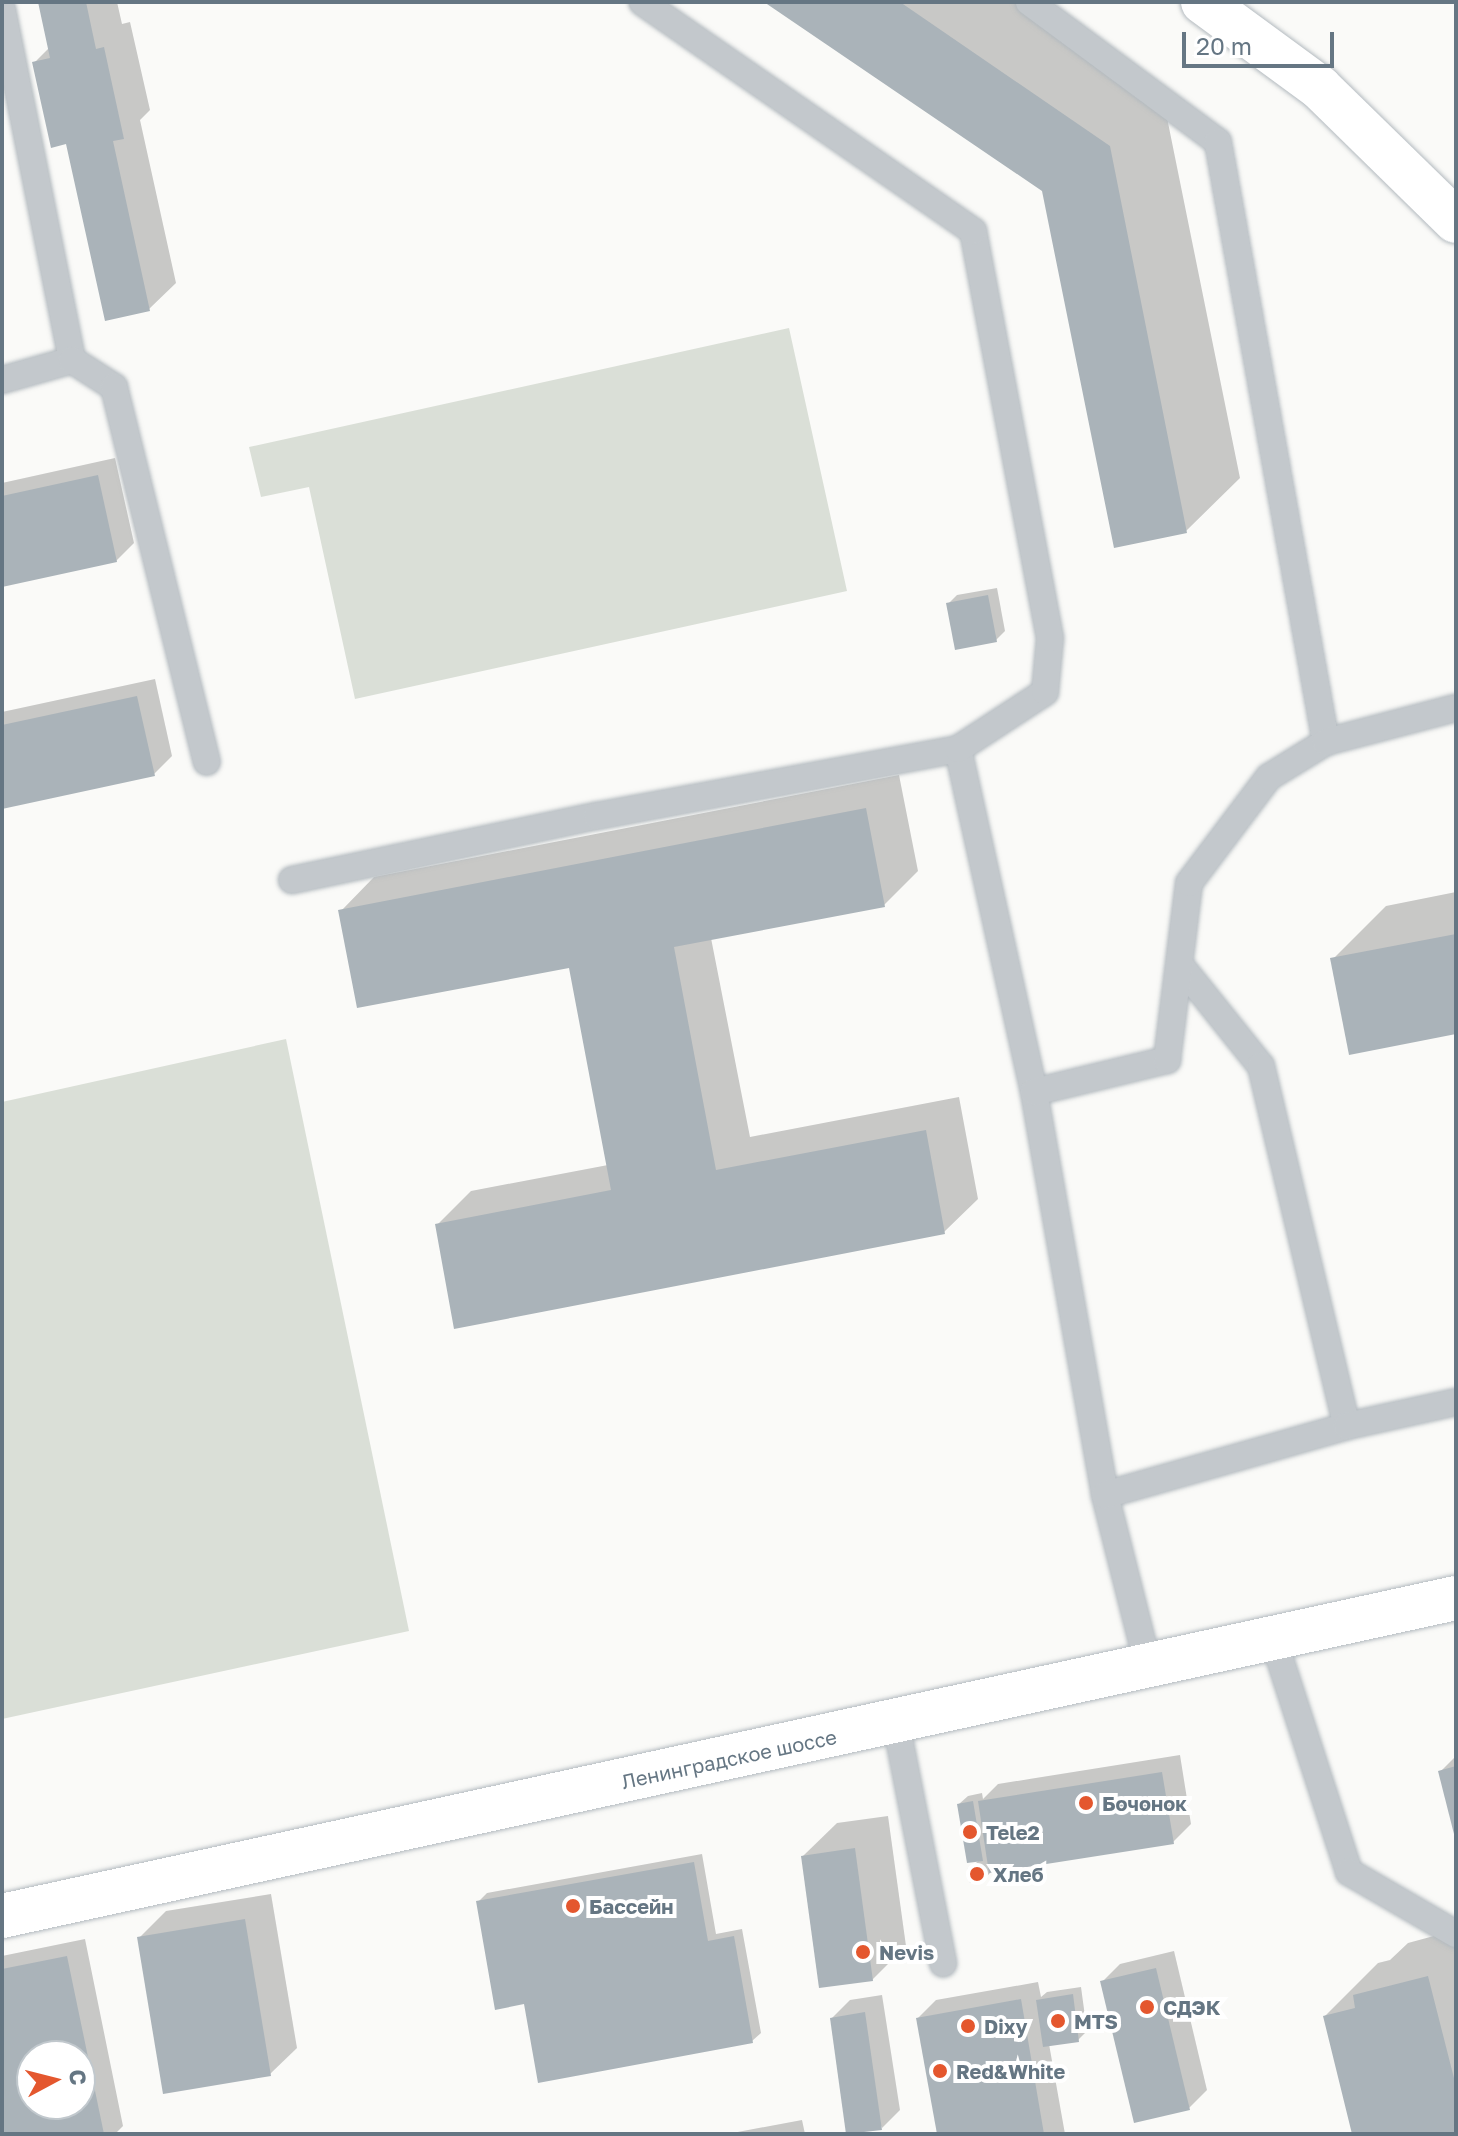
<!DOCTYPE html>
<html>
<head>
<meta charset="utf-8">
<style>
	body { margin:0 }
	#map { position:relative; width:1458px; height:2136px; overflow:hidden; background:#fafaf8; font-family:"Golos Text",sans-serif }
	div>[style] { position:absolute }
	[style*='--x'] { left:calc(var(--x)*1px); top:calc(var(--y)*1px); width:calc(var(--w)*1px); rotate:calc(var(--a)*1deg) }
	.green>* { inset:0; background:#dadfd7 }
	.shadow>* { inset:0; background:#0003 }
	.building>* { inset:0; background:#aab3b9 }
	.roads { filter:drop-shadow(0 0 2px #b3babf) drop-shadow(0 0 2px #b3babf) }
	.lane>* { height:26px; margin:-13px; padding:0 13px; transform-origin:13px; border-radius:13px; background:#c3c8cc }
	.secondary>* { height:44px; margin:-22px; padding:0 22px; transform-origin:22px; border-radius:22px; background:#fff }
	.dots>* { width:22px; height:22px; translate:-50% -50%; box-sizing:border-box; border:4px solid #fff; border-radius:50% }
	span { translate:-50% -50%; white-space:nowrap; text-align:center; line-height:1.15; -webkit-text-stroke:8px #fff; paint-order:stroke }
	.street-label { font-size:20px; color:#657683 }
	.poi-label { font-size:20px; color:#657683; font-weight:700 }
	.left { translate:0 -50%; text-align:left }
	.frame { position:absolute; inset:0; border:4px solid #657683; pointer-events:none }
	.north { position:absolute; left:16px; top:2040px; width:80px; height:80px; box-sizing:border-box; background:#fff; border:2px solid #c1c8cd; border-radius:50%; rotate:83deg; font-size:22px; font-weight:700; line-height:32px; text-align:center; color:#657683 }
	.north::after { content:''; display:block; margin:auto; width:28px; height:36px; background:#e4572e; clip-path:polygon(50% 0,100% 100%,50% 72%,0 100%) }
	.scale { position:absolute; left:1182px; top:32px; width:152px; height:36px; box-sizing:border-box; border:4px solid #657683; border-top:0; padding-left:10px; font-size:24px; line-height:28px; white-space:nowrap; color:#657683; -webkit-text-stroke:6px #fff; paint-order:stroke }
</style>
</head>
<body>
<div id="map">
	<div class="green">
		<div style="clip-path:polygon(789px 328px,847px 591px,355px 699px,309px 487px,261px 497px,249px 447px)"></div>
		<div style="clip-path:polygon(286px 1039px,409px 1631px,2px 1719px,2px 1102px)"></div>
	</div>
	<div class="shadow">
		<div style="clip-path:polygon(40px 2px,117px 2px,122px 24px,130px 22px,150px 110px,140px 120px,176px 283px,149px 309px,34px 63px,50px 47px)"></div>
		<div style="clip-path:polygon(767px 2px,1030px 2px,1162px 93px,1240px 478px,1186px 531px,1044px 190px)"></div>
		<div style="clip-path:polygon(115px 458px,134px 543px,116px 561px,2px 585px,2px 483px)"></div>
		<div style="clip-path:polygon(997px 588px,1005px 631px,996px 640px,948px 604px,957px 595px)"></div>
		<div style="clip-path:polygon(155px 679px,172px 756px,154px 774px,2px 807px,2px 712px)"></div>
		<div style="clip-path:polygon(899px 775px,918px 871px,884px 905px,711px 938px,750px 1137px,959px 1097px,978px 1199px,944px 1232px,437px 1225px,471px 1191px,608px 1165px,570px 965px,341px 911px,374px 877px)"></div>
		<div style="clip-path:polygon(1456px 892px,1456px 1032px,1333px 959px,1386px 906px)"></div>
		<div style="clip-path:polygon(1180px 1755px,1191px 1824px,1173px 1842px,992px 1871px,986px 1877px,969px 1870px,979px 1860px,959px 1804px,968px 1796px,982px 1793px,983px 1799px,998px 1784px)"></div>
		<div style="clip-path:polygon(1456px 1756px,1456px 1834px,1440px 1772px)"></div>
		<div style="clip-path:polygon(888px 1816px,906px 1946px,872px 1980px,803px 1856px,837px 1823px)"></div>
		<div style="clip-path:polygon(702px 1854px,716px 1934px,742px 1929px,761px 2033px,752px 2041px,525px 2002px,478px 1902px,487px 1893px)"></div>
		<div style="clip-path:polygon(271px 1894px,297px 2048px,270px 2074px,139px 1938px,166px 1911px)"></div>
		<div style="clip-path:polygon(1456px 1930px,1456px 2134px,1355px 2134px,1325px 2016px,1378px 1963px,1390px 1960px,1408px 1943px)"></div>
		<div style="clip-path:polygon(evenodd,85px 1939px,123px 2126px,115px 2134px,2px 2134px,2px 1956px,85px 1939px,32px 2056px,80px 2056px,80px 2104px,32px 2104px,32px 2056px)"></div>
		<div style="clip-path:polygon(1174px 1951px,1207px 2090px,1189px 2108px,1102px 1982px,1120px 1964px)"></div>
		<div style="clip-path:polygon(1038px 1982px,1041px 1997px,1047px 1992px,1081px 1987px,1087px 2031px,1078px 2040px,1049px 2044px,1065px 2134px,939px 2134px,918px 2018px,936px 2000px)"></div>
		<div style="clip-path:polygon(882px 1995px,900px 2110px,882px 2128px,832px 2018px,850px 2000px)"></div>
		<div style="clip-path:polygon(802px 2120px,805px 2134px,727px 2134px)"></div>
	</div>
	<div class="building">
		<div style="clip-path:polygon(38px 2px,86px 2px,96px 49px,104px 47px,124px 139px,113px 141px,150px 311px,105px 321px,66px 144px,51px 148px,32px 62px,50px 58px)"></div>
		<div style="clip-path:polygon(764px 2px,900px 2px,1110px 146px,1187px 533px,1114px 548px,1042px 191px)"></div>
		<div style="clip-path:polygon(98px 475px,117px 562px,2px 587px,2px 496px)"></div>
		<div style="clip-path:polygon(988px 595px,997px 642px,955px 650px,946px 603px)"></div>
		<div style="clip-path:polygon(137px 696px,155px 776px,2px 809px,2px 725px)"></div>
		<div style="clip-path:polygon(866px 808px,885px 907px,674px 947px,716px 1170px,926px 1130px,945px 1234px,454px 1329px,435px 1224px,611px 1190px,569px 968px,357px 1008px,338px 910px)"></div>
		<div style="clip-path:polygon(1456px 934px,1456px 1034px,1349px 1055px,1330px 958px)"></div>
		<div style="clip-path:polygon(1456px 1766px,1456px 1837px,1455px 1838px,1438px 1771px)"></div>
		<div style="clip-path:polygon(1162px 1772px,1174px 1844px,989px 1873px,978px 1801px)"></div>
		<div style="clip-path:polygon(973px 1801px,983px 1861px,967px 1863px,957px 1804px)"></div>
		<div style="clip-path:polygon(855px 1848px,873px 1981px,819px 1988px,801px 1856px)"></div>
		<div style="clip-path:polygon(694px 1862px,708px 1941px,734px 1936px,753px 2043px,538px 2083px,524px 2004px,495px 2010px,476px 1901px)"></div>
		<div style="clip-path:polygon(984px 1865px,987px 1878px,970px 1883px,967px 1869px)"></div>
		<div style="clip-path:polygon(245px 1919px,271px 2076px,163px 2094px,137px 1937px)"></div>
		<div style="clip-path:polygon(evenodd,67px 1956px,104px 2134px,2px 2134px,2px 1969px,67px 1956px,32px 2056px,80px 2056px,80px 2104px,32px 2104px,32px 2056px)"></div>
		<div style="clip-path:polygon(1156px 1968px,1190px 2110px,1134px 2123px,1100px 1981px)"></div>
		<div style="clip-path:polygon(1428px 1976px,1456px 2086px,1456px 2134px,1352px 2134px,1323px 2016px,1355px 2008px,1353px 1995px)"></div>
		<div style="clip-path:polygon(1073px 1994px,1079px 2042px,1043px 2047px,1036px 2000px)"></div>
		<div style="clip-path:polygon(1021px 1999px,1044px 2134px,937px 2134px,916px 2018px)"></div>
		<div style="clip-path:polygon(865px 2012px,882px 2130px,846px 2134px,830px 2018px)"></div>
	</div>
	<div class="roads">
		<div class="lane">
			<div style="--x:1029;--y:2;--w:235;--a:36.5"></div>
			<div style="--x:1218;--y:142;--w:610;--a:79.8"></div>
			<div style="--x:2;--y:9;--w:358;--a:78.7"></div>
			<div style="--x:2;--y:380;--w:73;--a:-15.9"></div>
			<div style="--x:72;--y:360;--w:50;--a:32.7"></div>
			<div style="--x:114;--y:387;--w:386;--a:76.1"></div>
			<div style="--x:958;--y:749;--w:351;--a:77.5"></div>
			<div style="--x:1034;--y:1092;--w:409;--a:80"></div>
			<div style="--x:1105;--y:1495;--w:175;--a:75.8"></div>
			<div style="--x:292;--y:880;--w:312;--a:-11.9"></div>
			<div style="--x:597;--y:816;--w:367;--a:-10.5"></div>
			<div style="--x:958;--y:749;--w:104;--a:-33.2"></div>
			<div style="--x:1045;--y:692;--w:54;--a:-84.7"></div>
			<div style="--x:1050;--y:638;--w:414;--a:-100.7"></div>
			<div style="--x:973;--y:231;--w:402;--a:-145.3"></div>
			<div style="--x:1180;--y:965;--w:129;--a:51.3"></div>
			<div style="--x:1261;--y:1066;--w:370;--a:76.6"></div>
			<div style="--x:1034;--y:1092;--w:137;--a:-13.5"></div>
			<div style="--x:1167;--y:1060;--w:178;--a:-82.9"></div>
			<div style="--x:1189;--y:883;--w:133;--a:-53"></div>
			<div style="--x:1269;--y:777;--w:67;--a:-31.6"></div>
			<div style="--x:1326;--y:742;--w:134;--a:-14.7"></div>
			<div style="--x:1105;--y:1495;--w:252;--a:-15.9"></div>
			<div style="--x:1347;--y:1426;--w:112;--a:-12.4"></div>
			<div style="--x:1273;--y:1638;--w:246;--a:72"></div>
			<div style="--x:1349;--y:1872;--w:124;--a:30.1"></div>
			<div style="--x:896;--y:1723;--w:245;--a:78.9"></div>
		</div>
		<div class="secondary">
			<div style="--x:1203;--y:2;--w:145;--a:36.3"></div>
			<div style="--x:1320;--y:88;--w:190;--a:44.4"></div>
			<div style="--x:2;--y:1916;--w:1488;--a:-12.34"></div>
		</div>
	</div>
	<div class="dots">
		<div style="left:1086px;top:1803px;background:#e4572e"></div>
		<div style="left:970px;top:1832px;background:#e4572e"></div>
		<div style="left:977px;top:1874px;background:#e4572e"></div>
		<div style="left:573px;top:1906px;background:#e4572e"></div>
		<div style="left:863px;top:1952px;background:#e4572e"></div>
		<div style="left:1147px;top:2007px;background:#e4572e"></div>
		<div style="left:1058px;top:2021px;background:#e4572e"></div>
		<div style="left:968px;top:2026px;background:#e4572e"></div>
		<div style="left:940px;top:2071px;background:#e4572e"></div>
	</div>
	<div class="street-label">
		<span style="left:729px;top:1759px;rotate:-12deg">Ленинградское шоссе</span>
	</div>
	<div class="poi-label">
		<span class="left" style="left:1102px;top:1803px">Бочонок</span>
		<span class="left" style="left:986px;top:1832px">Tele2</span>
		<span class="left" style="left:993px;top:1874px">Хлеб</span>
		<span class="left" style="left:589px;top:1906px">Бассейн</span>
		<span class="left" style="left:879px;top:1952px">Nevis</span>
		<span class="left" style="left:1163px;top:2007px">СДЭК</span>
		<span class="left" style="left:1074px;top:2021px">MTS</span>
		<span class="left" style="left:984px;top:2026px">Dixy</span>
		<span class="left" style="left:956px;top:2071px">Red&amp;White</span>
	</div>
	<div class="frame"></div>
	<div class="north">С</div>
	<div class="scale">20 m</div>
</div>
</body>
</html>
